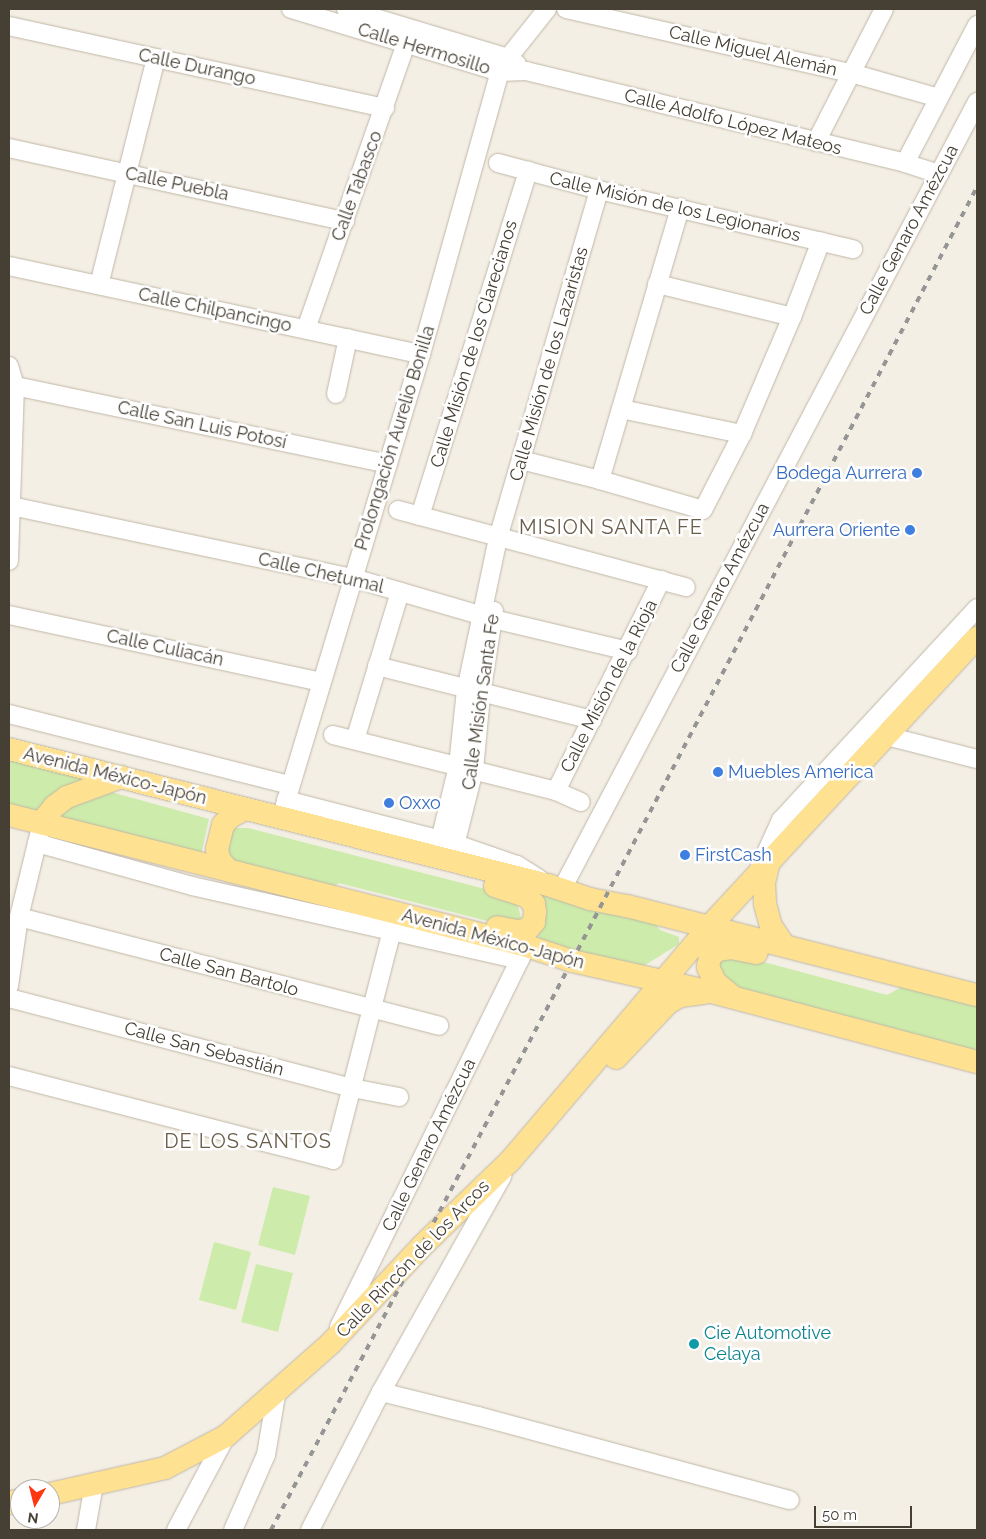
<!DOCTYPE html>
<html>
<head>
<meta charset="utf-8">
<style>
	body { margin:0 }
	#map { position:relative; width:986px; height:1539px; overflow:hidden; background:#f4efe5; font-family:Raleway,sans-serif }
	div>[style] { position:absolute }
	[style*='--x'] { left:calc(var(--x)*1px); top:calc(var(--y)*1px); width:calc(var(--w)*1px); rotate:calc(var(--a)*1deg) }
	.green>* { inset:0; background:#cdebaa }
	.roads { filter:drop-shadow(0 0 1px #c0b7a6) drop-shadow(0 0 1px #c0b7a6) }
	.minor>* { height:18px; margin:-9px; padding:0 9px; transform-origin:9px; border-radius:9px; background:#fff }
	.major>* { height:22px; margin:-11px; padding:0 11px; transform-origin:11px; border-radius:11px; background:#ffe192 }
	.rail>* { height:4px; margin-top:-2px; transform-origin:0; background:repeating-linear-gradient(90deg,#959595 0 6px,transparent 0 12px) }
	.dots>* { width:14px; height:14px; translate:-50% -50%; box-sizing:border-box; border:2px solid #fff; border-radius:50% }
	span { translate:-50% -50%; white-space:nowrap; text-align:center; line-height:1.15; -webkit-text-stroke:5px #fff; paint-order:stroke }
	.street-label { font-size:18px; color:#463f34 }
	.shop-label { font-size:18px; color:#366cbe }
	.right { translate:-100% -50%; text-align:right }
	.left { translate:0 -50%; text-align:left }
	.culture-label { font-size:18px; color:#0d838f }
	.quarter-label { font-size:20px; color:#6a5d4a; letter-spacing:1px }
	.frame { position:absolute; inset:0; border:10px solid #463f34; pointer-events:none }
	.north { position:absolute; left:10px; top:1479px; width:50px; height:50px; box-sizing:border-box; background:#fff; border:1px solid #b5b2ae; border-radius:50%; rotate:188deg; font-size:14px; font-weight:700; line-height:20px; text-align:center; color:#463f34 }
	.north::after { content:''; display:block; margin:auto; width:18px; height:22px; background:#ff3710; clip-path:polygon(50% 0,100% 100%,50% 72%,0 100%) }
	.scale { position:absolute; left:814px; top:1506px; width:98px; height:22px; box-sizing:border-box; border:2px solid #463f34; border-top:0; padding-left:6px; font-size:15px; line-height:18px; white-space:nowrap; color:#463f34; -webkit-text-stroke:4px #fff; paint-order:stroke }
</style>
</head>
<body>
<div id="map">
	<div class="green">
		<div style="clip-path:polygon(9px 758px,87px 780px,38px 814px,9px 806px)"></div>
		<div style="clip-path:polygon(111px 792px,209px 819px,201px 855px,55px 819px,65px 807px)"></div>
		<div style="clip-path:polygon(233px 828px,248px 828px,493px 891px,517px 902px,522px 922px,507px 926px,339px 883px,331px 889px,227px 859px,228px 835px)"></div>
		<div style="clip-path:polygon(530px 891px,653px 921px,660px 930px,679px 937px,679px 944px,642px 967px,538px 942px,539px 926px)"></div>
		<div style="clip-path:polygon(730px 953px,887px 995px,902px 987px,977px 1006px,977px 1052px,737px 993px,718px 967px,718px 958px)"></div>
		<div style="clip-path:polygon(273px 1187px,310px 1196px,295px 1255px,258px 1245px)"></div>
		<div style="clip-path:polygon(214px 1242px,251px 1252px,236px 1310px,199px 1300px)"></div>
		<div style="clip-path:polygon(256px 1264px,293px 1273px,278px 1332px,241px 1322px)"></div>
	</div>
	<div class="roads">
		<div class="minor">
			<div style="--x:291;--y:9;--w:218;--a:16.8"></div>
			<div style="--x:500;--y:72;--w:26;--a:-2"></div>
			<div style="--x:526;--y:71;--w:390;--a:13.6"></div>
			<div style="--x:905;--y:163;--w:36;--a:18"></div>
			<div style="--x:346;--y:9;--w:169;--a:16.8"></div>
			<div style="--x:508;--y:58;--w:11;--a:34"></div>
			<div style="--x:566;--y:9;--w:292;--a:12.7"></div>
			<div style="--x:851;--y:73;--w:91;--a:15.9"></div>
			<div style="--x:9;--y:26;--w:385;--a:12.3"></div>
			<div style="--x:816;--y:142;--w:149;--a:-62.9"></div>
			<div style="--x:9;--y:148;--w:344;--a:12.3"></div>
			<div style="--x:498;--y:163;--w:105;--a:15"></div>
			<div style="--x:599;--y:190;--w:261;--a:13.1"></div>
			<div style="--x:905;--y:163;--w:156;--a:-62.4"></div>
			<div style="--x:9;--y:266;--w:421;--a:12.1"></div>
			<div style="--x:657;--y:284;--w:139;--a:13.7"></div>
			<div style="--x:99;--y:285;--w:234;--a:-75.9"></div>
			<div style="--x:306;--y:329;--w:303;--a:-70.7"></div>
			<div style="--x:9;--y:366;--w:21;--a:73"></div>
			<div style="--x:15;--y:386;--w:175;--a:92"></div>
			<div style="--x:15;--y:386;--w:381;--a:11.8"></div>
			<div style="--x:336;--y:394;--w:57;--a:-77.9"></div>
			<div style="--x:621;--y:409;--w:124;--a:11.7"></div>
			<div style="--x:521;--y:460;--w:81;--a:14.2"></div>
			<div style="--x:600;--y:480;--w:107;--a:16.2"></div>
			<div style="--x:703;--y:510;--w:85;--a:-62.8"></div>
			<div style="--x:742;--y:434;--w:127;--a:-66.9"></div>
			<div style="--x:792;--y:317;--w:81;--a:-69.1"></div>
			<div style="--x:600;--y:480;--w:284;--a:-73.6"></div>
			<div style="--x:11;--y:506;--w:349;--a:11.9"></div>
			<div style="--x:353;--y:578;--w:146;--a:16.3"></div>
			<div style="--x:493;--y:619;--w:139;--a:13.3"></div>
			<div style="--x:398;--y:510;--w:298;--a:15"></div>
			<div style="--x:420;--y:516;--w:362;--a:-72.6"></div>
			<div style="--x:9;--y:615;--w:319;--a:12.1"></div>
			<div style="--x:377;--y:666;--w:222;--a:14.1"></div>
			<div style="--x:9;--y:714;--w:290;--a:14.2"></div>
			<div style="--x:875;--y:733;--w:105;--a:14.3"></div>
			<div style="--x:333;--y:735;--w:230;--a:14.1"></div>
			<div style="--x:556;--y:791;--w:27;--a:24"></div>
			<div style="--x:355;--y:740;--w:155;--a:-73.1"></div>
			<div style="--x:556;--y:791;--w:236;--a:-63.5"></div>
			<div style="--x:286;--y:800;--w:176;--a:14.5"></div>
			<div style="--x:456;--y:844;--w:65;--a:19"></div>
			<div style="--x:517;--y:865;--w:26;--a:32"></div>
			<div style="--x:281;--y:818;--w:485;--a:-73.2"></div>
			<div style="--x:421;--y:354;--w:293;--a:-74.4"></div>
			<div style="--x:500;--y:72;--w:16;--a:-60"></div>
			<div style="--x:508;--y:58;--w:63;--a:-51.5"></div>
			<div style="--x:37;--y:843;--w:161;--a:15.5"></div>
			<div style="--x:192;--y:886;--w:336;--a:12.7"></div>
			<div style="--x:436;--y:857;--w:94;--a:-76.4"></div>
			<div style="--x:458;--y:766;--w:76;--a:-84"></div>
			<div style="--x:466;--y:690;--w:155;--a:-78.1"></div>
			<div style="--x:498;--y:538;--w:362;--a:-73.8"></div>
			<div style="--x:451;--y:861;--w:94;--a:-75.8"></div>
			<div style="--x:474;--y:770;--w:76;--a:-84.7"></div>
			<div style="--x:481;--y:694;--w:84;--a:-81.1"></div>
			<div style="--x:760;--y:866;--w:51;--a:-65.5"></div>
			<div style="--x:781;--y:820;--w:289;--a:-47.2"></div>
			<div style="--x:562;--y:889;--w:890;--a:-62.2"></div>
			<div style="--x:19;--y:917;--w:434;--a:14.5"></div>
			<div style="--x:9;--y:986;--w:70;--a:-81.8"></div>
			<div style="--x:19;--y:917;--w:89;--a:-76.3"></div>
			<div style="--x:9;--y:998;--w:355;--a:14.7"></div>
			<div style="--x:352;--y:1088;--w:48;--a:10.8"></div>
			<div style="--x:9;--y:1076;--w:335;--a:14.5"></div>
			<div style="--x:333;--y:1160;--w:254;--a:-75.6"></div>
			<div style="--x:339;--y:1327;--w:419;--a:-63.8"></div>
			<div style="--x:381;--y:1392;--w:100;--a:13.9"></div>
			<div style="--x:478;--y:1416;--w:323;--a:15.1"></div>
			<div style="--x:86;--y:1530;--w:47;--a:-80.1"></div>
			<div style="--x:176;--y:1530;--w:106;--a:-62"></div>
			<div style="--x:233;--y:1530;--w:82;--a:-66.3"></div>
			<div style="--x:266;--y:1455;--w:67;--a:-80.5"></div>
			<div style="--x:310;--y:1530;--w:155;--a:-62.8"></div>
			<div style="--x:381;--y:1392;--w:248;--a:-60.7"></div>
		</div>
		<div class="major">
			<div style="--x:9;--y:749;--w:556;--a:14.16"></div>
			<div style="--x:548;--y:885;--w:44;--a:18.4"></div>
			<div style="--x:590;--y:899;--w:38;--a:11"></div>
			<div style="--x:627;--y:906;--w:361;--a:14.3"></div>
			<div style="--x:9;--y:815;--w:534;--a:14.19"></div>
			<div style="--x:527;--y:946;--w:47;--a:18.4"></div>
			<div style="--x:572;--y:961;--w:143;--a:12.5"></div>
			<div style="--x:712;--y:992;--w:274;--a:14.8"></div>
			<div style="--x:41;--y:823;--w:22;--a:-51"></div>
			<div style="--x:55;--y:806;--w:15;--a:-37"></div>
			<div style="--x:67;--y:797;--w:58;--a:-20.3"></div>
			<div style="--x:769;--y:861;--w:23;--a:103"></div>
			<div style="--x:764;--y:883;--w:21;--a:87"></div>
			<div style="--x:765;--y:904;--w:23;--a:75"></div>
			<div style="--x:771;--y:926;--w:23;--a:56"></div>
			<div style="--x:227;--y:869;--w:13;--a:-129"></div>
			<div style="--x:219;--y:859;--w:10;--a:-101"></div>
			<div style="--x:217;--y:849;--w:25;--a:-76"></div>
			<div style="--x:223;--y:825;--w:11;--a:-49"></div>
			<div style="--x:230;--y:817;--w:17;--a:-28"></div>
			<div style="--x:495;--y:886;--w:33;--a:18"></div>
			<div style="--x:526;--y:896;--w:11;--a:45"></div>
			<div style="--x:534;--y:904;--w:8;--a:83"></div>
			<div style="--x:535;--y:912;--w:10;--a:96"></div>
			<div style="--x:534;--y:922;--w:11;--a:131"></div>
			<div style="--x:527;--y:930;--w:10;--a:174"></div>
			<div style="--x:517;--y:931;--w:20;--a:-169"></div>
			<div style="--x:732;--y:996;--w:22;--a:-141"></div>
			<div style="--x:715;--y:982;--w:17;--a:-115"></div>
			<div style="--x:708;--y:967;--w:10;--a:-79"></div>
			<div style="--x:710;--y:957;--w:10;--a:-45"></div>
			<div style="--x:717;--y:950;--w:14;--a:-8"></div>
			<div style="--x:731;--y:948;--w:26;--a:11"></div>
			<div style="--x:616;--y:1058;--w:76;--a:-46.6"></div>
			<div style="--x:668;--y:1003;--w:14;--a:-30"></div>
			<div style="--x:680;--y:996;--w:23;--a:-7"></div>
			<div style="--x:50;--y:1494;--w:118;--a:-12.7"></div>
			<div style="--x:165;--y:1468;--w:69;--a:-27.7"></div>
			<div style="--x:226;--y:1436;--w:140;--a:-41.5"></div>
			<div style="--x:331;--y:1343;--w:133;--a:-46.8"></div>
			<div style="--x:422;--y:1246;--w:124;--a:-44"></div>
			<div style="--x:511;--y:1160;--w:306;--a:-49.6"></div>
			<div style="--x:709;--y:927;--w:394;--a:-47.2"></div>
			<div style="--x:9;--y:1503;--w:11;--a:-15"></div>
		</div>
	</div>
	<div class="rail">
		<div style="--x:271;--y:1530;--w:644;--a:-62.12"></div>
		<div style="--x:572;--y:961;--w:874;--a:-62.38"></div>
	</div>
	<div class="dots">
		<div style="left:917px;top:473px;background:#3f7fe0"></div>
		<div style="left:910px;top:530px;background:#3f7fe0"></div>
		<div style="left:718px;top:772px;background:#3f7fe0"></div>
		<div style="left:389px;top:803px;background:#3f7fe0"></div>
		<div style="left:685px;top:855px;background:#3f7fe0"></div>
		<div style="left:694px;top:1344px;background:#0f9aa8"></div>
	</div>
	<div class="street-label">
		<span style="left:424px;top:49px;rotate:17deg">Calle Hermosillo</span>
		<span style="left:753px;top:51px;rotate:13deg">Calle Miguel Alemán</span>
		<span style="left:197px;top:67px;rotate:12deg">Calle Durango</span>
		<span style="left:733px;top:122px;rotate:14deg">Calle Adolfo López Mateos</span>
		<span style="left:177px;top:184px;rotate:12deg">Calle Puebla</span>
		<span style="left:357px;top:186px;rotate:-70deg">Calle Tabasco</span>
		<span style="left:675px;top:207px;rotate:13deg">Calle Misión de los Legionarios</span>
		<span style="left:909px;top:230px;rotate:-62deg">Calle Genaro Amézcua</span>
		<span style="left:215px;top:310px;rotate:12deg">Calle Chilpancingo</span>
		<span style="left:474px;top:344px;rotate:-73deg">Calle Misión de los Clarecianos</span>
		<span style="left:549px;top:364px;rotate:-74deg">Calle Misión de los Lazaristas</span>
		<span style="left:202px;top:425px;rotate:12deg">Calle San Luis Potosí</span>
		<span style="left:395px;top:438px;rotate:-73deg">Prolongación Aurelio Bonilla</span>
		<span style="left:321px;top:573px;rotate:13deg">Calle Chetumal</span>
		<span style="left:720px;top:588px;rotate:-62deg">Calle Genaro Amézcua</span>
		<span style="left:165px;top:648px;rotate:12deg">Calle Culiacán</span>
		<span style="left:609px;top:686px;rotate:-63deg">Calle Misión de la Rioja</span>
		<span style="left:481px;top:702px;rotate:-82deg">Calle Misión Santa Fe</span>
		<span style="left:115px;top:776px;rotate:14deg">Avenida México-Japón</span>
		<span style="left:493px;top:939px;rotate:15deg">Avenida México-Japón</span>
		<span style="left:229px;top:972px;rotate:15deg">Calle San Bartolo</span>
		<span style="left:204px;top:1049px;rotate:15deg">Calle San Sebastián</span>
		<span style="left:429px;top:1145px;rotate:-64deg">Calle Genaro Amézcua</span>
		<span style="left:413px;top:1259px;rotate:-46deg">Calle Rincón de los Arcos</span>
	</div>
	<div class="shop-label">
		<span class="right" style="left:907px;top:473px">Bodega Aurrera</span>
		<span class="right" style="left:900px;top:530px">Aurrera Oriente</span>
		<span class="left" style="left:728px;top:772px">Muebles America</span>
		<span class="left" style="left:399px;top:803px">Oxxo</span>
		<span class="left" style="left:695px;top:855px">FirstCash</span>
	</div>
	<div class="culture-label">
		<span class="left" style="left:704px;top:1344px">Cie Automotive<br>Celaya</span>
	</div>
	<div class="quarter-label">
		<span style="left:611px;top:527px">MISION SANTA FE</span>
		<span style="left:248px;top:1141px">DE LOS SANTOS</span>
	</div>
	<div class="frame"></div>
	<div class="north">N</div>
	<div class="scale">50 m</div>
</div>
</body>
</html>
